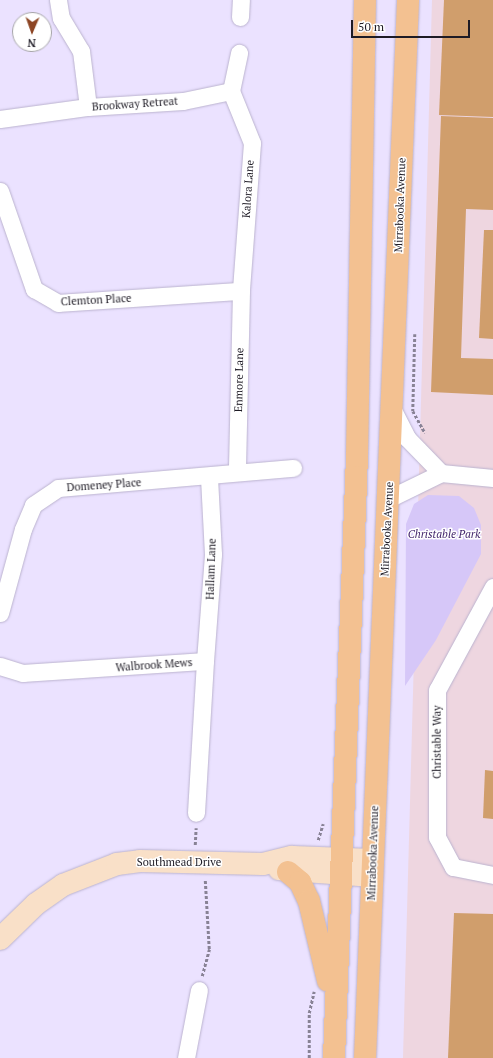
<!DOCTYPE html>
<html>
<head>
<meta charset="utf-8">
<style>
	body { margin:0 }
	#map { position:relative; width:493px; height:1058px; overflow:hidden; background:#ebe2ff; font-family:"PT Serif",serif }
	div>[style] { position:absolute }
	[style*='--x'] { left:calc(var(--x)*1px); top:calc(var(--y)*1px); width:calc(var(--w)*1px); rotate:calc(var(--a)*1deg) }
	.industrial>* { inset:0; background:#eed6e0 }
	.green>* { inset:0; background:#d6c7f8 }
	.building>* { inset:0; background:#d09e6c }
	.path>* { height:2.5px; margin-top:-1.25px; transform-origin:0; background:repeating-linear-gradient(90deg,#888295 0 3px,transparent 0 5px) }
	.roads { filter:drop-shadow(0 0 1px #bbb3cf) drop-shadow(0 0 1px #bbb3cf) }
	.street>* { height:17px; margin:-8.5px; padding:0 8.5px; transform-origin:8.5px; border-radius:8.5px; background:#fff }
	.secondary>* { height:22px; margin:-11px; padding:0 11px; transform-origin:11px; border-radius:11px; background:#f9e0c8 }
	.primary>* { height:22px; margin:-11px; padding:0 11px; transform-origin:11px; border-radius:11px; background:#f3c191 }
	span { translate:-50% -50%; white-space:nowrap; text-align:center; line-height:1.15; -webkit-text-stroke:3px #fff; paint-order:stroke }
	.street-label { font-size:11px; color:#1e1b25 }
	.park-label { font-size:11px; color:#42246c; font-style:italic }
	.north { position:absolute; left:12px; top:12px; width:40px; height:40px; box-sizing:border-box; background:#fff; border:1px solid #a5a4a8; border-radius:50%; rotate:182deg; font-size:11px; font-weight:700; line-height:16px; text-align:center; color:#1e1b25 }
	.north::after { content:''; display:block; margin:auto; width:14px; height:18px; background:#8c4423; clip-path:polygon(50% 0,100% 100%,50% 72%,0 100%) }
	.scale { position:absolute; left:351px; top:20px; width:119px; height:18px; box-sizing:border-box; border:2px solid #1e1b25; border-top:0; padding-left:5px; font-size:12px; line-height:14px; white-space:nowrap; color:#1e1b25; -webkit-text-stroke:3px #fff; paint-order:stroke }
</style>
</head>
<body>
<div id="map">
	<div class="industrial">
		<div style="clip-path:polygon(432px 0,493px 0,493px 1058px,403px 1058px)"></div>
	</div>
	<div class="green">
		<div style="clip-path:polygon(428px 495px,459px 496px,474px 508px,481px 525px,481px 554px,436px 640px,405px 686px,406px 524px,414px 504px)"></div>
	</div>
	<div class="building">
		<div style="clip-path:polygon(444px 0,493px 0,493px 117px,439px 115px)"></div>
		<div style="clip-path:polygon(441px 116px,493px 118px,493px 210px,466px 209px,461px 358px,493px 359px,493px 395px,431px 392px)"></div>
		<div style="clip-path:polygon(484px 230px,493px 230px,493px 339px,479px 338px)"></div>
		<div style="clip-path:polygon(485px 770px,493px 771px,493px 819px,483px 818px)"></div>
		<div style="clip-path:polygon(454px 913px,493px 914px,493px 1058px,448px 1058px)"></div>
	</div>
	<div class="path">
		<div style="--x:415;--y:334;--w:77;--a:91.5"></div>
		<div style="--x:413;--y:411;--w:25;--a:61"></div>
		<div style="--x:318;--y:840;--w:17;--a:-73"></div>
		<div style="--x:195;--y:845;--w:17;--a:-87"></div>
		<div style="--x:202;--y:976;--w:28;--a:-75"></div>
		<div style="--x:209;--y:949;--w:69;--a:-93.3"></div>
		<div style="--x:309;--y:1058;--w:45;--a:-90"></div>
		<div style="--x:309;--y:1013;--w:22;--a:-77"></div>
	</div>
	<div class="roads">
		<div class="street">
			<div style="--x:58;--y:0;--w:18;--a:81"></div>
			<div style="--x:61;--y:18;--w:39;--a:59"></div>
			<div style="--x:81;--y:51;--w:56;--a:82.9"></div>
			<div style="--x:240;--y:17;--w:17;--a:-87"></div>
			<div style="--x:231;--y:91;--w:56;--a:68"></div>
			<div style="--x:252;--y:143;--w:148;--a:94.3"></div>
			<div style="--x:241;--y:291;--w:179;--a:91.3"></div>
			<div style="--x:0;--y:119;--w:89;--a:-7.8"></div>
			<div style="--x:88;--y:107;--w:95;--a:-3.6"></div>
			<div style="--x:183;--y:101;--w:49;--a:-11.8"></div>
			<div style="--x:231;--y:91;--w:39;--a:-78"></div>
			<div style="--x:0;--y:191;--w:104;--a:70.9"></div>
			<div style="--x:34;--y:289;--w:28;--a:30"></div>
			<div style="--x:58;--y:303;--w:183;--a:-3.8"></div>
			<div style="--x:392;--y:408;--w:34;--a:63"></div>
			<div style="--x:407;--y:438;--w:49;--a:45.8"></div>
			<div style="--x:388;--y:499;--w:59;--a:-26.1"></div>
			<div style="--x:441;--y:473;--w:52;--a:5.5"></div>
			<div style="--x:493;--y:587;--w:117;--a:118.5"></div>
			<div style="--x:437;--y:690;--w:147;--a:90"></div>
			<div style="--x:437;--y:837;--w:34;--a:62"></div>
			<div style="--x:453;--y:867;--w:41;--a:11.3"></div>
			<div style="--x:0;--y:613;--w:87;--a:-74.7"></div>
			<div style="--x:23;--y:529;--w:26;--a:-67"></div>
			<div style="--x:33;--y:505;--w:30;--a:-34"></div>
			<div style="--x:58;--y:488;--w:236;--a:-4.9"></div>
			<div style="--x:205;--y:661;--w:107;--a:-85.7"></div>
			<div style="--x:213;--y:554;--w:77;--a:-93"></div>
			<div style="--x:0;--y:666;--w:24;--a:17"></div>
			<div style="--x:23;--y:673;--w:182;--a:-3.8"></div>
			<div style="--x:205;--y:661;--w:152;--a:93.4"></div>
			<div style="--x:186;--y:1058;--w:69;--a:-79.2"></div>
		</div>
		<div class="secondary">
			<div style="--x:279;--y:869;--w:93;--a:4.3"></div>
			<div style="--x:0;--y:939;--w:50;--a:-44.2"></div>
			<div style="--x:36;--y:904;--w:33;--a:-35"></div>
			<div style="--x:63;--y:885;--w:58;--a:-21.3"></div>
			<div style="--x:117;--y:864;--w:23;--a:-7"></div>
			<div style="--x:140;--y:861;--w:123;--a:1.4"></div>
			<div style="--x:263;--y:864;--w:30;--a:-14"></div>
			<div style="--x:292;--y:857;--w:80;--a:2.1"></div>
		</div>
		<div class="primary">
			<div style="--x:288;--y:872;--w:16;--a:40"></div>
			<div style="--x:300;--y:882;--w:21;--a:65"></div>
			<div style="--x:309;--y:901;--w:82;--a:76.6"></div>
			<div style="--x:334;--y:1058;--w:602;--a:-87.81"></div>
			<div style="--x:357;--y:456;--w:456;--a:-89"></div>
			<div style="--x:365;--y:1058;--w:1059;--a:-87.67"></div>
		</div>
	</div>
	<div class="street-label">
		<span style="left:135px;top:104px;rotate:-4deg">Brookway Retreat</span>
		<span style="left:248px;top:189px;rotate:-86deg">Kalora Lane</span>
		<span style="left:400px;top:205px;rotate:-88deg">Mirrabooka Avenue</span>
		<span style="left:96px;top:300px;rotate:-3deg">Clemton Place</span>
		<span style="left:239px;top:380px;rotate:-89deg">Enmore Lane</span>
		<span style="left:104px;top:485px;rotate:-4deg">Domeney Place</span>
		<span style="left:387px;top:529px;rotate:-87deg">Mirrabooka Avenue</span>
		<span style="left:211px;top:569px;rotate:-88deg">Hallam Lane</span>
		<span style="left:154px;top:665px;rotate:-4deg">Walbrook Mews</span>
		<span style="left:437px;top:742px;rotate:-90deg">Christable Way</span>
		<span style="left:373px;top:853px;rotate:-88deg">Mirrabooka Avenue</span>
		<span style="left:179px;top:862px">Southmead Drive</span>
	</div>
	<div class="park-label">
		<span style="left:444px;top:534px">Christable Park</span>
	</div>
	<div class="north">N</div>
	<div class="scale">50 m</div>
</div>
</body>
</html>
